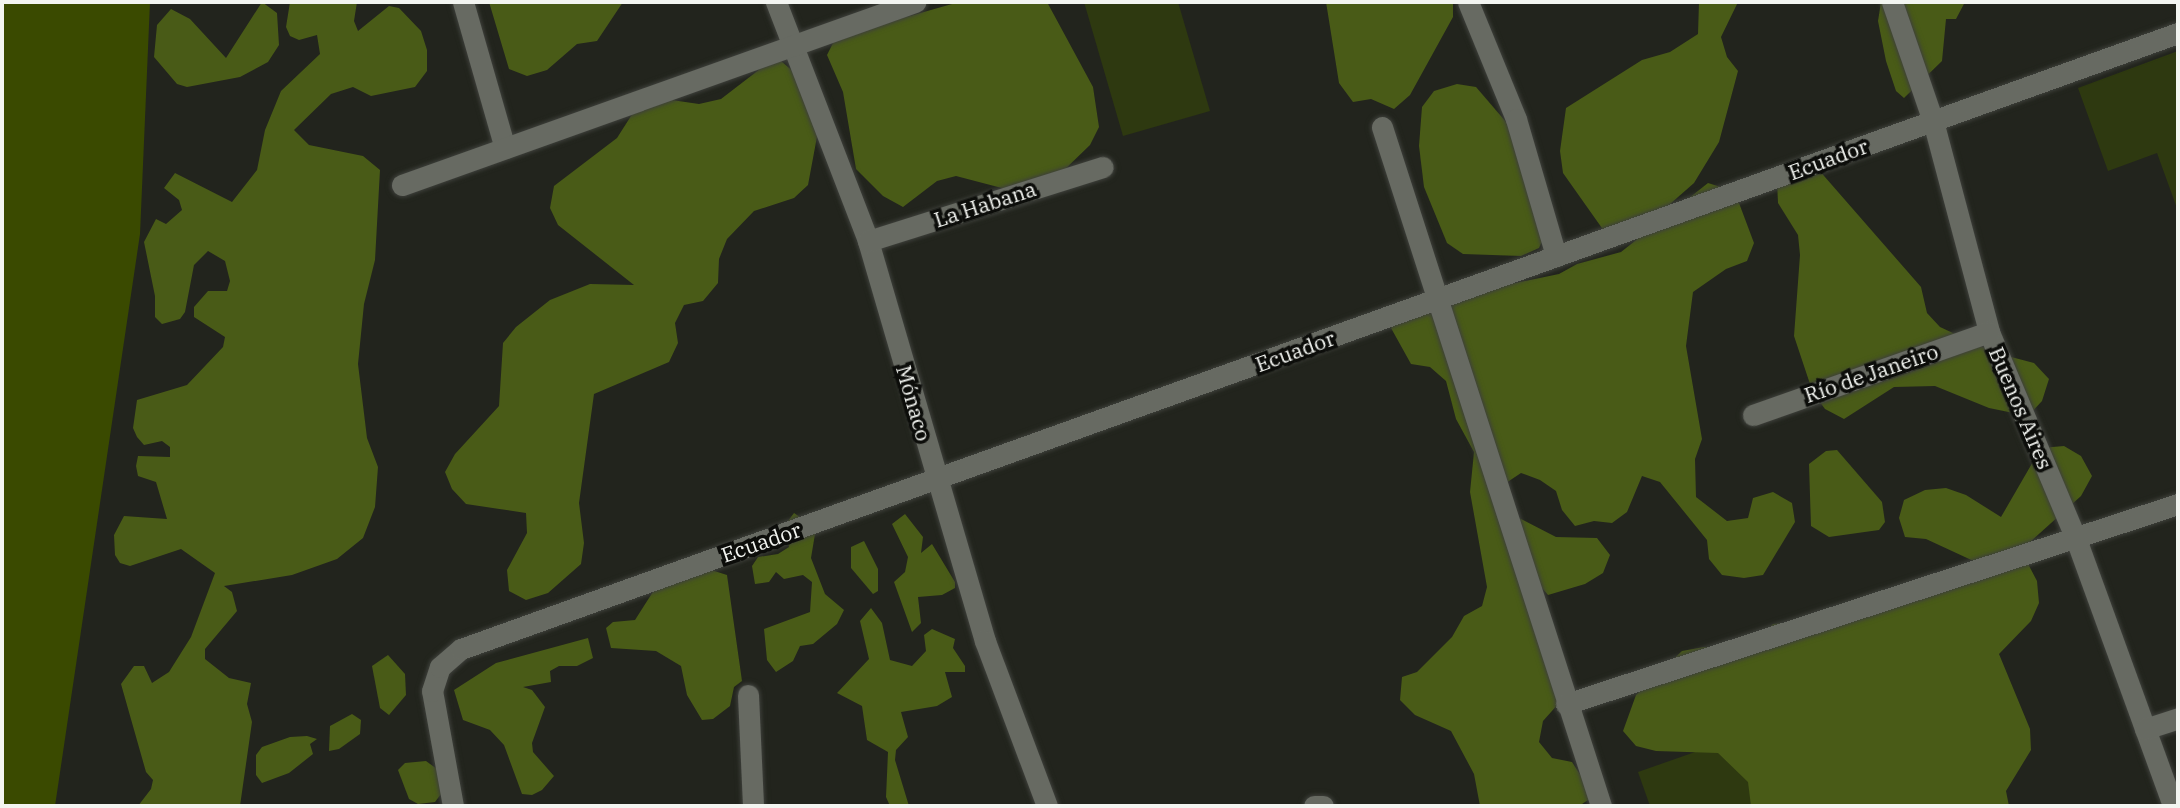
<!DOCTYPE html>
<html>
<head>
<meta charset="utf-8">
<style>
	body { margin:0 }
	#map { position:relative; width:2180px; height:808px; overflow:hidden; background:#22241d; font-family:"IBM Plex Serif",serif }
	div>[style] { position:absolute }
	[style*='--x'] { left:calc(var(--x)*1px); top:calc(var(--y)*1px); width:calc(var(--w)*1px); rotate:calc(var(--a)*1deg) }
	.green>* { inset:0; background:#2e3910 }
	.forest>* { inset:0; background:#495b17 }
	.water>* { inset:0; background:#3a4a00 }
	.roads { filter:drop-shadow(0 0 2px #3e403b) drop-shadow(0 0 2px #3e403b) }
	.minor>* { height:21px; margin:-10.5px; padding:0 10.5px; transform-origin:10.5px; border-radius:10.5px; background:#676a62 }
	span { translate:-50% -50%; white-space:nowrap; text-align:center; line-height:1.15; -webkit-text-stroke:7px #0c0d0a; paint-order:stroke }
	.street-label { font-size:21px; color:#f3f5f1 }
	.frame { position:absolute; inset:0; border:4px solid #f3f5f1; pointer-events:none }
</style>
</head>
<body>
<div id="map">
	<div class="green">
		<div style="clip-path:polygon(1084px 2px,1178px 2px,1210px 111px,1123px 136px)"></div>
		<div style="clip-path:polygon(2178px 51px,2178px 211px,2157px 153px,2108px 171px,2078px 88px)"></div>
		<div style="clip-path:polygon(1735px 738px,1759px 806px,1650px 806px,1638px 772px)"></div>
	</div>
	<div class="forest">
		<div style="clip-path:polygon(262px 2px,277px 13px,279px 45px,268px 62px,240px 77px,187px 87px,177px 84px,154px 57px,157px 25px,171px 9px,190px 19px,226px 58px)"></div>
		<div style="clip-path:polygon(290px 2px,357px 2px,354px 21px,358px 31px,389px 6px,399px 8px,421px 31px,427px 50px,427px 71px,415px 87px,371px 96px,353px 87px,331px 94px,294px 130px,309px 145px,363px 156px,380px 170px,375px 260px,364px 304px,358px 364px,367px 438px,378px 467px,375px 507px,363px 538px,337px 559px,292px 575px,224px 586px,232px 592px,237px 611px,205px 649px,205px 659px,229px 678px,251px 683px,247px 704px,252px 722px,240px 806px,138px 806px,151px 789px,153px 780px,146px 772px,121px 684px,134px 666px,144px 666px,152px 683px,169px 672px,191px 637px,215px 573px,181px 549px,130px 566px,120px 563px,115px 555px,114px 535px,124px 516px,167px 519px,156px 482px,138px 476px,136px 466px,138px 456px,170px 457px,170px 447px,162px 441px,144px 445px,137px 437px,133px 428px,137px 400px,187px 385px,223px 347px,225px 337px,194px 317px,194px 307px,208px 291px,227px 291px,230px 281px,225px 261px,208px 251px,194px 265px,185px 312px,180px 319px,162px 324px,155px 317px,155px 296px,144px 242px,156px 219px,166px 224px,182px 210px,179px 200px,164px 188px,175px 173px,232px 202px,257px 170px,265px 130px,281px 91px,320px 54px,317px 35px,299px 40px,290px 36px,286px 27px)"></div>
		<div style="clip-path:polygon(489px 2px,623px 2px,597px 41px,577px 44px,547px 70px,527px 76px,509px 69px)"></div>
		<div style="clip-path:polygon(959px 2px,1047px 2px,1093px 87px,1099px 127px,1090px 145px,1058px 176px,1017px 192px,956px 176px,937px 181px,903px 207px,883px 196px,856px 169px,843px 92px,827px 55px,836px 37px)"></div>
		<div style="clip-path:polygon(1326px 2px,1453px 2px,1453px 17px,1410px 95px,1394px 109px,1371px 99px,1353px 102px,1339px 83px)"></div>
		<div style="clip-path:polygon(1699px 2px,1738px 2px,1721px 37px,1727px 57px,1738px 71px,1719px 142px,1694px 183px,1636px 234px,1604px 231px,1563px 173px,1560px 151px,1566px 108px,1642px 60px,1670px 52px,1698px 34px)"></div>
		<div style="clip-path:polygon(1881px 2px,1965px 2px,1956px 19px,1946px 19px,1942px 61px,1904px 98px,1896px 91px,1886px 61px,1878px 21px)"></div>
		<div style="clip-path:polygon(781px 61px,795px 73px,819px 126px,808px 185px,794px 198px,754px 211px,727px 239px,719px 259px,718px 283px,703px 301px,684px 305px,675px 323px,678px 343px,669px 362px,594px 394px,579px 503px,584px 543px,581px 564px,548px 593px,526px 600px,509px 591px,507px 570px,527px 533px,526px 513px,466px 504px,452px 489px,445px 472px,455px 454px,499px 406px,503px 343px,516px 327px,550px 300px,590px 284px,634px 285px,558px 225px,550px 208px,554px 186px,617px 138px,638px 105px,658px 98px,699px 104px,721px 99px,760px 69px)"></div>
		<div style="clip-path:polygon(1457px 84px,1476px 87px,1519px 137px,1547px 230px,1539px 248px,1521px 256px,1463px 254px,1447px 243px,1424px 187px,1419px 146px,1422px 107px,1434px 91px)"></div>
		<div style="clip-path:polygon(1811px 161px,1921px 287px,1927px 313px,1940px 327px,1996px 353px,2034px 363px,2049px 379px,2042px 401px,2028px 416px,1989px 408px,1935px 386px,1894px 387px,1844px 419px,1825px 409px,1813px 393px,1794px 336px,1800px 255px,1798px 235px,1778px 203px,1777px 182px)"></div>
		<div style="clip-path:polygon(1708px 183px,1727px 189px,1739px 203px,1754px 243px,1747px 261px,1726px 269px,1693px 292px,1686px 346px,1702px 439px,1695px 459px,1696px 497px,1727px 521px,1748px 518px,1753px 498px,1773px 492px,1792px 503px,1795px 522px,1763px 575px,1744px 578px,1722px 575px,1709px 559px,1707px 540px,1660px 482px,1642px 476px,1627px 512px,1612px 523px,1594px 521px,1575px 526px,1562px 510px,1556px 491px,1540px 480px,1521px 473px,1506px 483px,1506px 502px,1519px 518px,1556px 537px,1597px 538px,1610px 555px,1603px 573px,1585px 584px,1548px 595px,1535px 580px,1568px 693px,1543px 721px,1539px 742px,1552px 758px,1572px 762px,1594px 796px,1579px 806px,1480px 806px,1474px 774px,1451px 731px,1415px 715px,1400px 700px,1402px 677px,1417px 672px,1452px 637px,1464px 616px,1482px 606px,1487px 587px,1470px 492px,1474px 452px,1456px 419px,1446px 381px,1430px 367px,1411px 364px,1391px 328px,1405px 313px,1466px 293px,1559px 274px,1577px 264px,1621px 252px)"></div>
		<div style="clip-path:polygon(2064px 446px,2081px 456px,2092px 476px,2081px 496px,2030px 542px,2027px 562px,2037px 581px,2039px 603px,2031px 621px,1999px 654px,2030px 729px,2031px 750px,2006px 791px,2009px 806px,1751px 806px,1748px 782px,1718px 753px,1656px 751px,1636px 746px,1623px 731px,1636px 695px,1682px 651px,1704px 647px,1747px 651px,1773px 624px,1836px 619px,1980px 564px,1926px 539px,1905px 537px,1899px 518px,1904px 500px,1925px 490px,1946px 488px,1966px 495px,2001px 517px,2041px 448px)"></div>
		<div style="clip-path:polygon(1837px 450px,1882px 502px,1885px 522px,1879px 530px,1829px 537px,1811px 526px,1809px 464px,1826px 451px)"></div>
		<div style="clip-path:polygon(794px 513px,816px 528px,811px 558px,825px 594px,844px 610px,837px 624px,813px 644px,800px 646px,793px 661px,776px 672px,767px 660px,764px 629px,810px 612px,812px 582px,803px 575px,784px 579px,776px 572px,769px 582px,755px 584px,752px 566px,758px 557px,778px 554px,789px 547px,785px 525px)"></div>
		<div style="clip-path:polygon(905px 514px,923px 537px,921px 553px,932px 544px,955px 582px,955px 588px,942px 595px,918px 597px,921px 623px,912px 632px,894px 582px,905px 572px,908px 557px,892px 524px)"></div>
		<div style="clip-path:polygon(864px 541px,878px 569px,878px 591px,873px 594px,851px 568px,851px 547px)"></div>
		<div style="clip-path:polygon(708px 569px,727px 575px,742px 681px,734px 687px,730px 706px,713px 719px,702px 720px,687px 695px,681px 666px,656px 651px,611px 648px,606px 628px,613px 622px,635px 620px,656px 587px)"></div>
		<div style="clip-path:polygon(871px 608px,882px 623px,890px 660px,912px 666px,926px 651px,924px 635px,932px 629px,955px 639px,953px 648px,965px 666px,965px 672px,945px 672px,952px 697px,937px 706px,901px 712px,908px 737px,896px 750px,895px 760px,909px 806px,890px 806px,886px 797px,888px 752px,867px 740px,862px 706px,837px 693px,869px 659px,860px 621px)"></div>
		<div style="clip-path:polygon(588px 638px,593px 658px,577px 666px,559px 666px,550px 671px,551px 682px,523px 687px,532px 690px,545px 707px,532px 743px,533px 752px,554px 776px,542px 790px,532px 795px,522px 794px,504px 745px,490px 730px,463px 720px,454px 690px,496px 663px)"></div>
		<div style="clip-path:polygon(388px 655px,405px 674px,406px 695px,389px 715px,380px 708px,372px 666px)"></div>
		<div style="clip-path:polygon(352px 714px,361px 720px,360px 734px,339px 749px,329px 751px,330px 726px)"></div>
		<div style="clip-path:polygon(307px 736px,317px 739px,310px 744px,313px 754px,289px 773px,262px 783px,256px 775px,256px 755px,262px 747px,290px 737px)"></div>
		<div style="clip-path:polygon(426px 761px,437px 769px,441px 794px,435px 802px,418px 804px,409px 799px,398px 770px,405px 763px)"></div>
	</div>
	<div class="water">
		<div style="clip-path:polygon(2px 2px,150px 2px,140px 234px,55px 806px,2px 806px)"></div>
	</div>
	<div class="roads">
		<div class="minor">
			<div style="--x:463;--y:2;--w:152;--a:74"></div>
			<div style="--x:776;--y:2;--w:256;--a:68.9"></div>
			<div style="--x:868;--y:241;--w:417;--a:73.7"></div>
			<div style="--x:985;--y:641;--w:176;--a:69.4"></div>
			<div style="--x:1468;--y:2;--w:126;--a:67.7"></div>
			<div style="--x:1516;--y:119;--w:143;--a:73.7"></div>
			<div style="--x:1892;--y:2;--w:126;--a:71"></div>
			<div style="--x:1933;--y:121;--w:218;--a:75.1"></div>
			<div style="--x:1989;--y:332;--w:225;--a:67.2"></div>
			<div style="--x:2076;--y:539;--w:284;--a:70"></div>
			<div style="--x:1382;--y:127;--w:713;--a:72.12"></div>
			<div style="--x:402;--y:185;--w:545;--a:-19.63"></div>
			<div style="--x:868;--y:241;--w:246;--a:-17.5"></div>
			<div style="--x:1753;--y:415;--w:250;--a:-19.4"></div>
			<div style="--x:748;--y:695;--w:111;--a:87.4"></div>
			<div style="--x:1566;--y:704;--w:644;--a:-18.1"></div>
			<div style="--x:2145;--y:729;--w:35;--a:-18"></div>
			<div style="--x:453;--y:806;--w:117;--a:-100.3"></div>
			<div style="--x:432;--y:691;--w:25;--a:-72"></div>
			<div style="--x:440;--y:667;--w:28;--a:-41"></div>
			<div style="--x:461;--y:649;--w:1824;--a:-19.74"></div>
			<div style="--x:1314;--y:806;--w:9;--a:0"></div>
		</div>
	</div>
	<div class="street-label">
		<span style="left:1828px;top:159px;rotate:-20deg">Ecuador</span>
		<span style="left:985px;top:204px;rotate:-18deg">La Habana</span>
		<span style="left:1295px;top:351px;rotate:-20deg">Ecuador</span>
		<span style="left:1871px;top:373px;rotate:-19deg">Río de Janeiro</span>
		<span style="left:914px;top:403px;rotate:74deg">Mónaco</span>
		<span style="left:2021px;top:408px;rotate:67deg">Buenos Aires</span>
		<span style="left:761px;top:542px;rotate:-19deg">Ecuador</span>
	</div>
	<div class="frame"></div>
</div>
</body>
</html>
